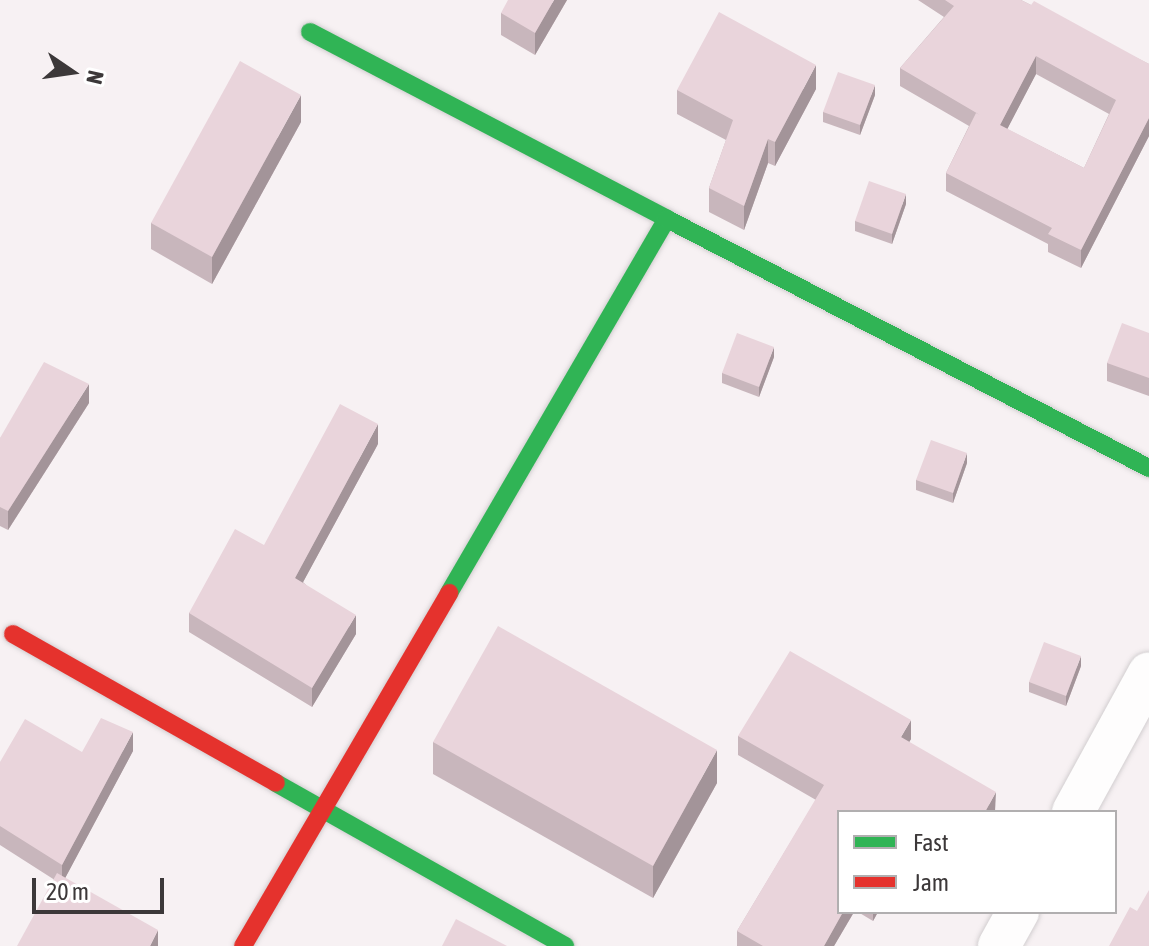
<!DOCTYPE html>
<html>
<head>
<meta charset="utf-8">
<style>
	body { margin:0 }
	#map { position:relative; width:1149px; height:946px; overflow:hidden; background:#f7f1f3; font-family:"Asap Condensed",sans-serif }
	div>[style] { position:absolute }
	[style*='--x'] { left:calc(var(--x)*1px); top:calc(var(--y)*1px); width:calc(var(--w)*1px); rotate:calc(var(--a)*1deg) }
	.roads { filter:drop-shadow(0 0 2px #d2ced0) drop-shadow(0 0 2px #d2ced0) }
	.street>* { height:42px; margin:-21px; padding:0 21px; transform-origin:21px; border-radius:21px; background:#fefdfd }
	.fast>* { height:18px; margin:-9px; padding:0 9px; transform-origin:9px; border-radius:9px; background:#30b455 }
	.jam>* { height:18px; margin:-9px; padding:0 9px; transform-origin:9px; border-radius:9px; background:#e5322d }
	.wall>* { inset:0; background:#c8b6bc }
	.shaded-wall>* { inset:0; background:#a39499 }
	.building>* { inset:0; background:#e9d4db }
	span { translate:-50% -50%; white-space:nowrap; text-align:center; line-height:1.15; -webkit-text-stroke:7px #fff; paint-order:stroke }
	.legend { position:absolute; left:837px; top:810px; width:280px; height:104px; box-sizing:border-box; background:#fff; border:2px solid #b1afb0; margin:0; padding:10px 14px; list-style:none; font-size:24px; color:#3c3839 }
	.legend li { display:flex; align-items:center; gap:16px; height:40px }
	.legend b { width:40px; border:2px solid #b1afb0 }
	.north { position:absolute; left:32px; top:32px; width:80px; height:80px; -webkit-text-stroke:6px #fff; paint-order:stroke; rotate:103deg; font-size:22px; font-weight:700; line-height:32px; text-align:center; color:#3c3839 }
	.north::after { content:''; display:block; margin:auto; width:28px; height:36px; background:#3c3839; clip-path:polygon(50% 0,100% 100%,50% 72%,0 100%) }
	.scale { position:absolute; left:32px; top:878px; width:132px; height:36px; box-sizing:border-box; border:4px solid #3c3839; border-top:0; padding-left:10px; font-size:24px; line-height:28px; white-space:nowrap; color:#3c3839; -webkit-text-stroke:6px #fff; paint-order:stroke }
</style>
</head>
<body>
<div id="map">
	<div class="roads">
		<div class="street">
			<div style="--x:1073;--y:812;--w:158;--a:-61.3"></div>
			<div style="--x:999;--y:946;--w:39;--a:-61"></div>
		</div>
		<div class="fast">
			<div style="--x:310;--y:32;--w:403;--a:27.6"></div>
			<div style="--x:449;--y:593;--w:433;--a:-59.8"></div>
			<div style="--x:667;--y:219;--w:543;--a:27.32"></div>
			<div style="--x:276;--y:783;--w:332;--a:29.4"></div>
		</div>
		<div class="jam">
			<div style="--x:13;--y:634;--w:302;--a:29.5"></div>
			<div style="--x:243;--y:946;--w:409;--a:-59.7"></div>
		</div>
	</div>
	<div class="wall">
		<div style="clip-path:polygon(567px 0,535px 55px,501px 35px,501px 13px)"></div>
		<div style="clip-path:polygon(evenodd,918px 0,1021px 0,1149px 64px,1149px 136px,1081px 268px,1048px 252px,1048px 244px,946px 191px,946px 173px,969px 126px,900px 86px,900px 68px,944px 17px,918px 0,1036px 74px,1109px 114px,1084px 168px,1007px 129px,1036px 74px)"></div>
		<div style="clip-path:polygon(816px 89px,775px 166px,768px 163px,744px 230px,709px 212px,709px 188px,726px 140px,677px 114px,677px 90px)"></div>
		<div style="clip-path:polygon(875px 95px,860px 135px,823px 122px,823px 112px)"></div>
		<div style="clip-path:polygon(301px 122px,212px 284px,151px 249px,151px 223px)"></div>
		<div style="clip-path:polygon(906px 204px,892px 244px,855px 231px,855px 221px)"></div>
		<div style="clip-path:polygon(1149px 333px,1149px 396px,1107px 381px,1107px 363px)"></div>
		<div style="clip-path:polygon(774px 357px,759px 397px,722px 383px,722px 373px)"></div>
		<div style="clip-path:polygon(89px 403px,8px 530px,0 526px,0 438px)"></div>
		<div style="clip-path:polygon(378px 444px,303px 582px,356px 634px,312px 707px,189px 632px,189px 613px)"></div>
		<div style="clip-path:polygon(967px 463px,953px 503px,916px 490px,916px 480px)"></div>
		<div style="clip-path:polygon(1081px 666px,1066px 706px,1029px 692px,1029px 682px)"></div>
		<div style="clip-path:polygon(738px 736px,911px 739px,909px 742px,996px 811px,839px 812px,839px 912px,854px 912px,834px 946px,737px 946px,737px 931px,816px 800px,738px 755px)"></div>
		<div style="clip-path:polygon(433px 742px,717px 783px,653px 898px,433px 774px)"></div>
		<div style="clip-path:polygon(133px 751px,65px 878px,158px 946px,0 845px,0 762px,82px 752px)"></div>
		<div style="clip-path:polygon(858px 912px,878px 912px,873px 921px)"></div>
	</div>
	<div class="shaded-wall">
		<div style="clip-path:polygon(554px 0,567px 0,535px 55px,535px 33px)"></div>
		<div style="clip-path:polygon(1036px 56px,1036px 74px,1000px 143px,1000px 125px)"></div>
		<div style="clip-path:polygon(816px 65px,816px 89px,775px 166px,775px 142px)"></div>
		<div style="clip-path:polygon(875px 85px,875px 95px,860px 135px,860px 125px)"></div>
		<div style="clip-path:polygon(301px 95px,301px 122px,212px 284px,212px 257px)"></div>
		<div style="clip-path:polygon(1149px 118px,1149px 136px,1081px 268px,1081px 250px)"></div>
		<div style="clip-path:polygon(768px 139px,768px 163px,744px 230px,744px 206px)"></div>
		<div style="clip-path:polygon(906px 194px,906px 204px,892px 244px,892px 234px)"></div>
		<div style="clip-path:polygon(774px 347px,774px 357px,759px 397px,759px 387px)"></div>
		<div style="clip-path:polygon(89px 384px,89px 403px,8px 530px,8px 511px)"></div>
		<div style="clip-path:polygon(378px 424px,378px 444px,295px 597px,295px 578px)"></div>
		<div style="clip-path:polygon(967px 453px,967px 463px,953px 503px,953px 493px)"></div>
		<div style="clip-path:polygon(356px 615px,356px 634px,312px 707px,312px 688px)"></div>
		<div style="clip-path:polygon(1081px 656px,1081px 666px,1066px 706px,1066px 696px)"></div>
		<div style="clip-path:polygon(911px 720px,911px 739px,901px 756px,901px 737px)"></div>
		<div style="clip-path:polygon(133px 732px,133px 751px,62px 884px,62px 865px)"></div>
		<div style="clip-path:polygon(717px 750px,717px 783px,653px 898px,653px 866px)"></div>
		<div style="clip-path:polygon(996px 792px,995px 812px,985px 812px)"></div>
		<div style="clip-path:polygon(843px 912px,854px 912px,834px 946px,824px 946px)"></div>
		<div style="clip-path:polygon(873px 912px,878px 912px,873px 921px)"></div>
		<div style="clip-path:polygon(158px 930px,158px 946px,150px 946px)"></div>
	</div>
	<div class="building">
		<div style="clip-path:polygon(508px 0,554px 0,535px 33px,501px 13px)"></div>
		<div style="clip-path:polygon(evenodd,945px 0,1021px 0,1031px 5px,1034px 1px,1149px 64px,1149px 118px,1081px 250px,1048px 234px,1052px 228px,946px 173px,976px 113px,980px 115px,900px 68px,954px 6px,945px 0,1036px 56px,1116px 100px,1084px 168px,1000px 125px,1036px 56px)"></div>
		<div style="clip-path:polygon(719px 12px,816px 65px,775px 142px,768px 139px,744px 206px,709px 188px,733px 120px,677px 90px)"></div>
		<div style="clip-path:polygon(240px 61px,301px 95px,212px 257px,151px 223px)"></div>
		<div style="clip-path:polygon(838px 72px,875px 85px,860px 125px,823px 112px)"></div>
		<div style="clip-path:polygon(869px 181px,906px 194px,892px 234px,855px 221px)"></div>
		<div style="clip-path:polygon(1122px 323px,1149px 333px,1149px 378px,1107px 363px)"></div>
		<div style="clip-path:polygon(737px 333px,774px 347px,759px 387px,722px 373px)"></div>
		<div style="clip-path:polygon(44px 362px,89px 384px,8px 511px,0 507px,0 438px)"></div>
		<div style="clip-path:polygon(340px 404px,378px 424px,295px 578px,356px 615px,312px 688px,189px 613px,235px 529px,264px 545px)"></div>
		<div style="clip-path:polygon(931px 440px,967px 453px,953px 493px,916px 480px)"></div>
		<div style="clip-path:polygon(498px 626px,717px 750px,653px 866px,433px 742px)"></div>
		<div style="clip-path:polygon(1044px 642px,1081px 656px,1066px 696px,1029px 682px)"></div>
		<div style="clip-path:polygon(790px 651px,911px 720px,901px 737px,996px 792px,985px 812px,839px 812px,839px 912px,843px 912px,824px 946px,763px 946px,737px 931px,824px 785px,738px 736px)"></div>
		<div style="clip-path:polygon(101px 718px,133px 732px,62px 865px,0 826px,0 762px,25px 719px,82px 752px)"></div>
		<div style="clip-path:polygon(57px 873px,158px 930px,150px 946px,17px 946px)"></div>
		<div style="clip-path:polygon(1149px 890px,1149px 946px,1109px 946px,1130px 907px,1137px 911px)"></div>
		<div style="clip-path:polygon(456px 919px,507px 946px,442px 946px)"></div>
	</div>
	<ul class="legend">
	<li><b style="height:10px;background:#30b455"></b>Fast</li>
	<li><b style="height:10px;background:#e5322d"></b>Jam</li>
	</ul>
	<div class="north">N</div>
	<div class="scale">20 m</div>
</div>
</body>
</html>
